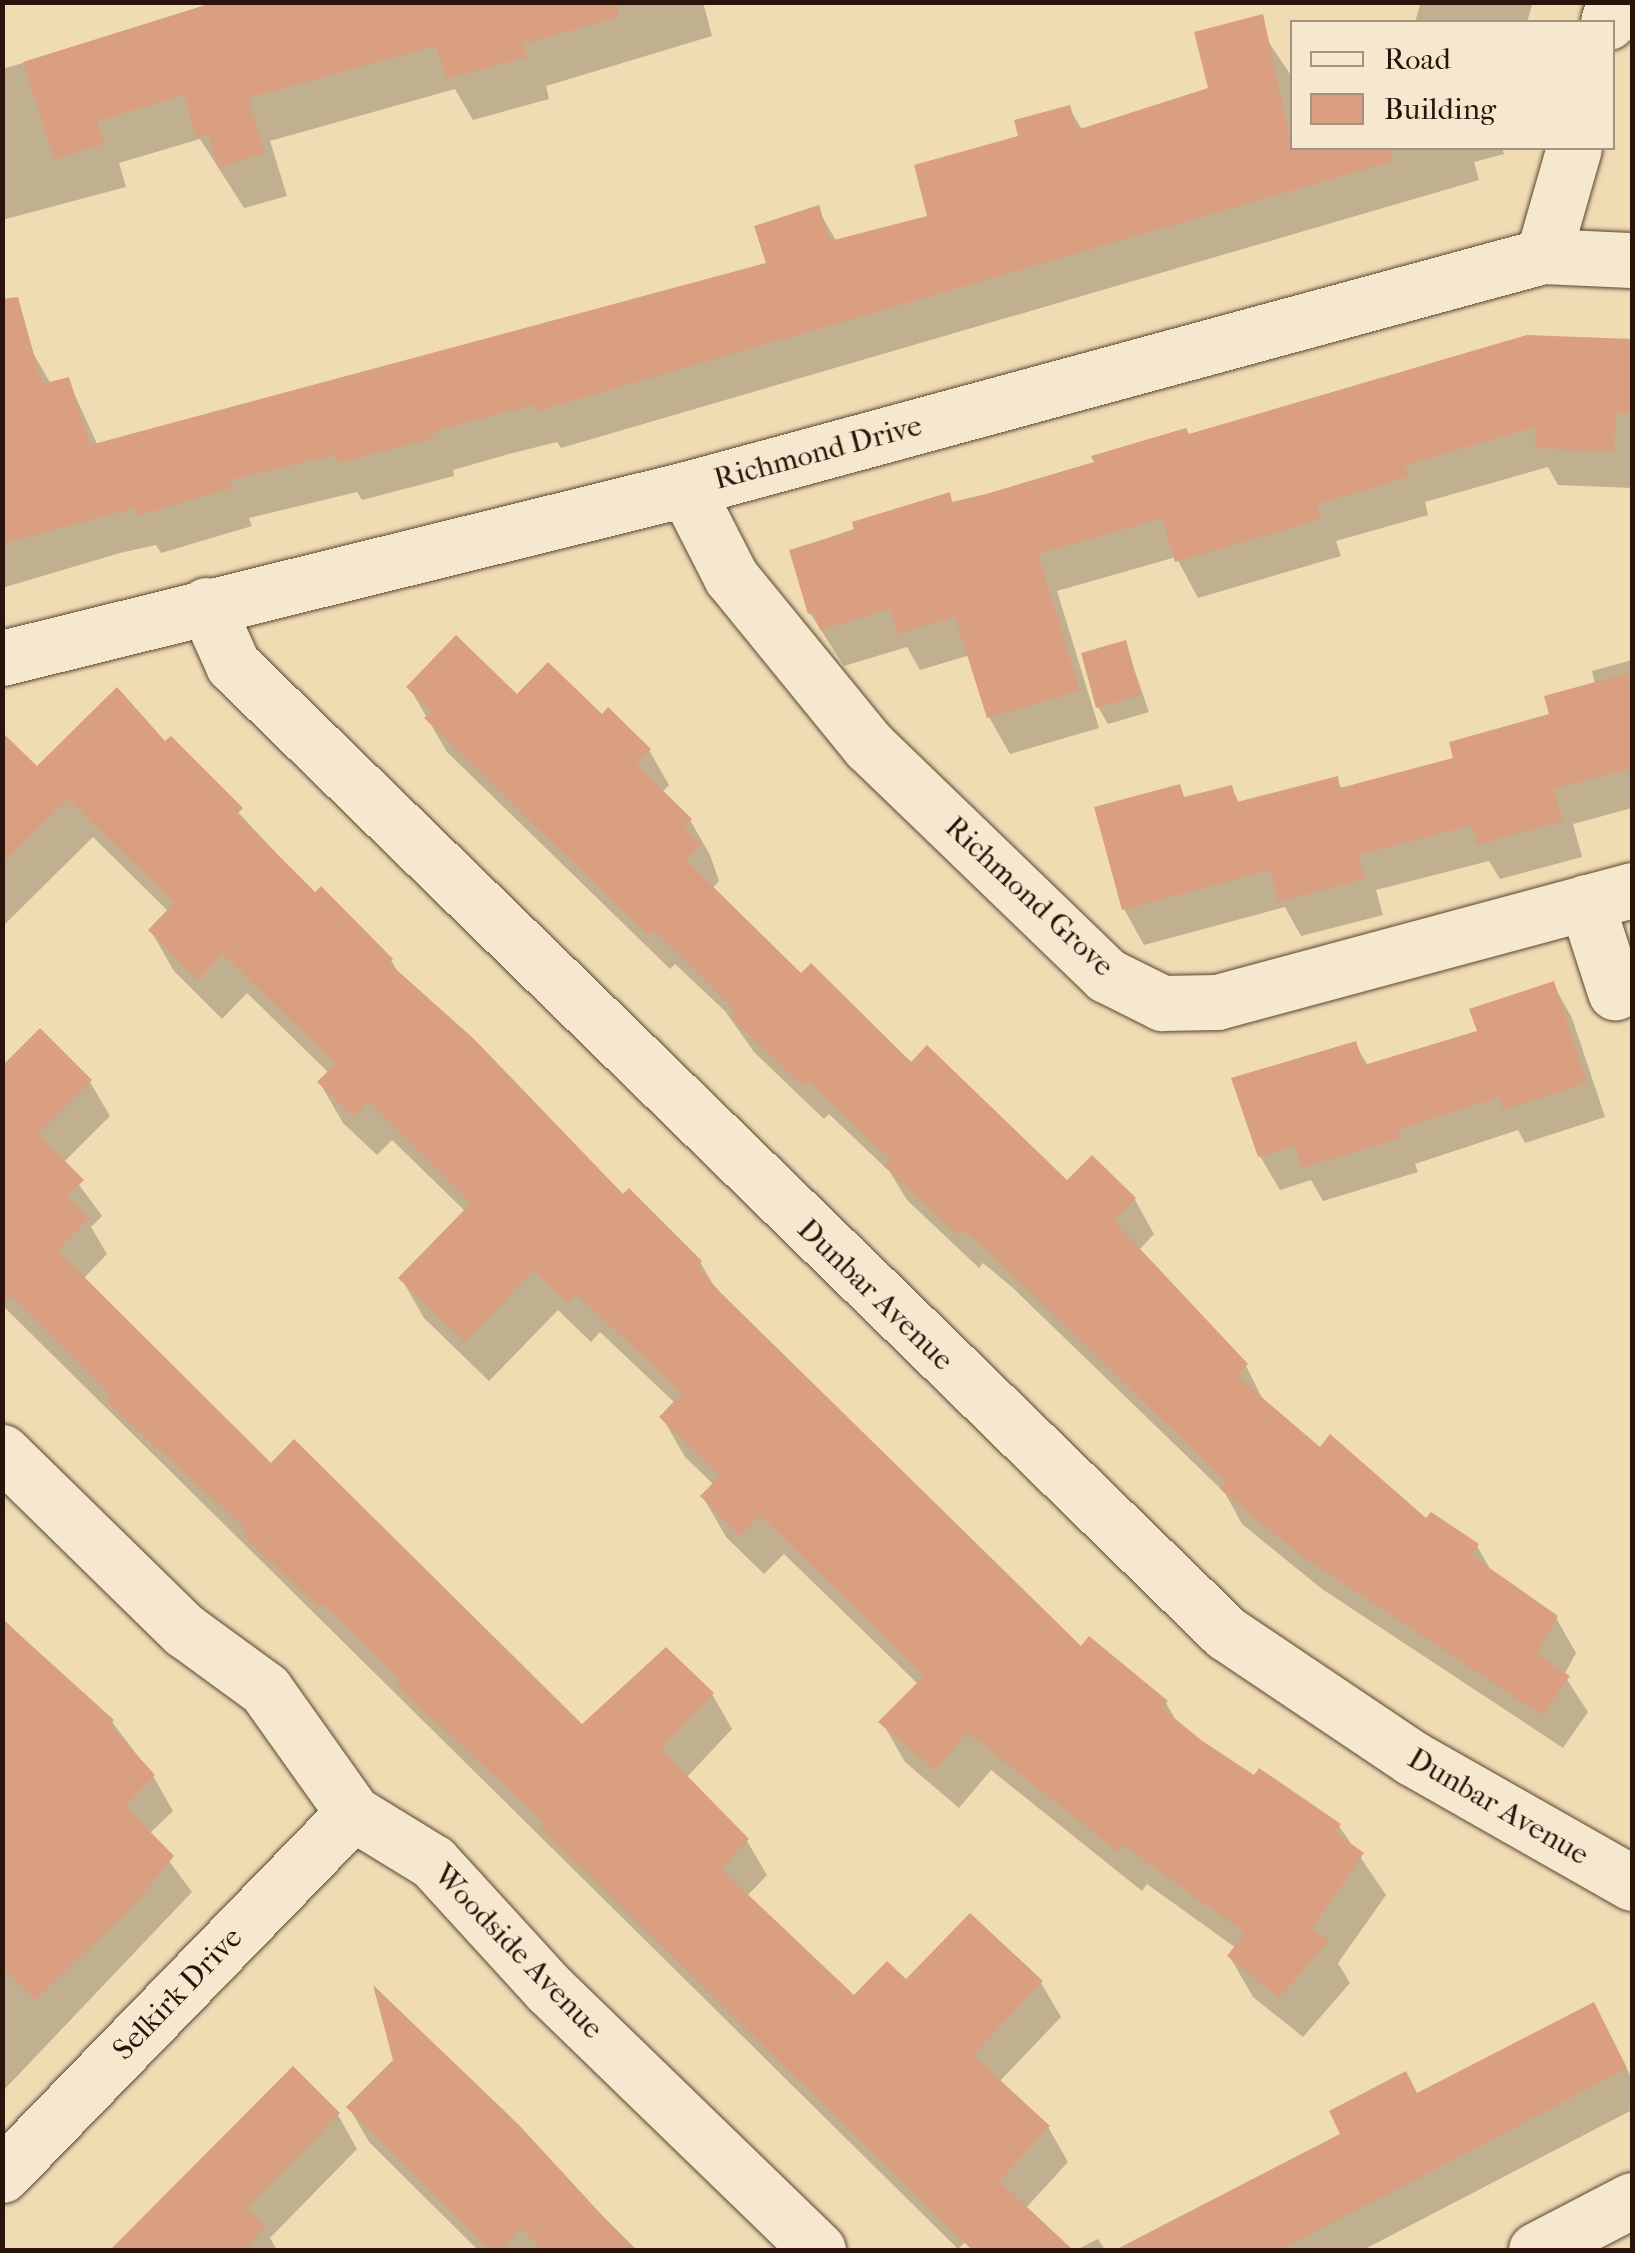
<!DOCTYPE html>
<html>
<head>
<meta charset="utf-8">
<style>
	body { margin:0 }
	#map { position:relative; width:1635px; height:2253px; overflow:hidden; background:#f0dcb3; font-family:"IM FELL French Canon",serif }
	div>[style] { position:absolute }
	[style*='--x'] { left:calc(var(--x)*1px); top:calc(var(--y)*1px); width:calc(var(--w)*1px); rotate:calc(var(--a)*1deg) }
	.shadow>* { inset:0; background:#0003 }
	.building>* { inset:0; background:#da9f81 }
	.roads { filter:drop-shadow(0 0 2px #5b4535) drop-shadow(0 0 2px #5b4535) }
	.minor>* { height:55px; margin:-27.5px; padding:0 27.5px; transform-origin:27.5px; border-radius:27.5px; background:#f5e8ce }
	span { translate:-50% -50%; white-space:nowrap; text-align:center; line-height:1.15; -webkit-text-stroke:8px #f5e8ce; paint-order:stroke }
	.street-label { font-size:30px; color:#29130b }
	.frame { position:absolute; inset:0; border:5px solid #29130b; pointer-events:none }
	.legend { position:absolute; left:1290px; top:20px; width:325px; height:130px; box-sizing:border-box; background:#f5e8ce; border:2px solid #a39380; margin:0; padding:12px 18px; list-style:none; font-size:30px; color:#29130b }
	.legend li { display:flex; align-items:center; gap:20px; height:50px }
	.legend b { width:50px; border:2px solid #a39380 }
</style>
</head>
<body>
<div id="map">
	<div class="shadow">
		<div style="clip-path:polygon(232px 2px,703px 2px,712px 36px,546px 86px,549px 99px,473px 120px,455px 89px,270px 141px,287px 196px,244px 208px,200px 139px,119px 163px,126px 187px,2px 220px,2px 69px)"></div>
		<div style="clip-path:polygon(1421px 2px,1533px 2px,1527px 22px,1415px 22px)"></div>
		<div style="clip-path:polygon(1268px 41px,1292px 77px,1292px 148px,1502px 148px,1504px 154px,1474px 162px,1479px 180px,561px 448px,557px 442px,509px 454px,453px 470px,454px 476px,362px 500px,357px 492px,249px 518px,252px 526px,161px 553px,156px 545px,120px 553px,2px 588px,2px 354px,29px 346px,51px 384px,68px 380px,98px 446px,769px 265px,817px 208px,837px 242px,930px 218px,1021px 138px,1069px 108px,1083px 131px,1211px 90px)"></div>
		<div style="clip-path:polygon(1527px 338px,1632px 341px,1632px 488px,1558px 485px,1548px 467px,1425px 502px,1428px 515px,1336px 541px,1341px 556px,1198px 598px,1176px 557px,1057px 591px,1099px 728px,1010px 754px,989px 717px,970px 655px,920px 670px,907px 647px,844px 666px,810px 613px,792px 551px,949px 495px,954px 504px)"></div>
		<div style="clip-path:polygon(1125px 643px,1149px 712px,1108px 724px,1098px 707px)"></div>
		<div style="clip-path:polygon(1632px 660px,1632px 808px,1573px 824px,1582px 857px,1500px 879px,1489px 861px,1376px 890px,1383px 915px,1301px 936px,1285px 907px,1144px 945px,1124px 909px,1178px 787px,1185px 799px,1231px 788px,1240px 804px,1336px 779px,1343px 790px,1456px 759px,1552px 716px,1595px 684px,1592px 671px)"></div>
		<div style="clip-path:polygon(409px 687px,517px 698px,602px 717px,649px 750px,669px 785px,661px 793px,690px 820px,710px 855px,719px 881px,712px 889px,801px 976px,1067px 1183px,1092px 1159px,1135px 1200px,1154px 1234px,1138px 1251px,1246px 1366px,1264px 1402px,1320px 1450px,1427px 1522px,1477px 1546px,1493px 1574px,1556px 1618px,1576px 1653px,1564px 1675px,1588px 1712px,1563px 1748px,1322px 1589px,1242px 1524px,1225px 1493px,1013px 1288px,983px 1263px,979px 1268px,907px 1200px,890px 1172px,829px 1114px,824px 1119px,754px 1052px,725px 1011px,675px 964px,670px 969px,447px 752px)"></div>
		<div style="clip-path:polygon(171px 740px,315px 895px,391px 960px,401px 978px,623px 1198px,700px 1262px,718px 1293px,1082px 1650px,1166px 1703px,1178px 1724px,1254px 1779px,1339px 1826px,1386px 1895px,1338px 1963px,1350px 1983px,1303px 2037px,1253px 1997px,1230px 1957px,1236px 1948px,1147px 1884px,1142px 1891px,991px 1770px,959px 1808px,905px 1762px,882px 1722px,919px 1685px,784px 1554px,764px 1574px,726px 1537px,703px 1497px,714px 1485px,685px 1457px,662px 1417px,675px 1403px,600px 1332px,591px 1342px,558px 1310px,489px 1381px,424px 1318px,401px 1278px,466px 1212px,392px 1140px,377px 1155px,343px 1123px,320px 1083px,329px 1073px,247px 993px,222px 1019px,174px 971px,151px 931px,169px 912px,93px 837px,2px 927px,2px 775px)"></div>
		<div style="clip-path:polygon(1553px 984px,1572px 1018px,1605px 1117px,1525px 1143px,1518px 1130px,1415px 1164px,1418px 1172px,1323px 1201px,1311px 1180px,1280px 1190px,1260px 1156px,1355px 1044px,1368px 1066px,1480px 1033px)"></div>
		<div style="clip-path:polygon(2px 1070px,90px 1082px,110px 1116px,63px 1163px,102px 1216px,91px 1227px,107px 1254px,83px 1279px,271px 1467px,582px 1728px,712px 1694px,732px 1729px,686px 1778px,747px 1841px,767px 1875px,746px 1897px,854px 1999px,906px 1983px,1041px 1983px,1061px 2017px,999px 2082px,1048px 2127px,1068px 2162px,1025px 2209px,1069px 2250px,980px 2250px,968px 2239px,958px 2249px,2px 1305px)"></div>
		<div style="clip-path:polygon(2px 1618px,112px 1722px,153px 1776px,173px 1811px,149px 1834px,192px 1892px,2px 2092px)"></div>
		<div style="clip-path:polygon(378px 1993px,637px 2250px,478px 2250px,369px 2142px,349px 2107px,396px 2061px)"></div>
		<div style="clip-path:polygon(1612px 2040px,1632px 2079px,1632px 2110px,1363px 2250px,1119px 2250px,1418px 2096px)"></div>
		<div style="clip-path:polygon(293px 2070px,338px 2115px,357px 2149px,270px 2238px,277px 2250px,112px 2250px)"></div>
		<div style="clip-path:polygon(1098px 2239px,1105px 2250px,1076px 2250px)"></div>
	</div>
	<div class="building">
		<div style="clip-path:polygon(215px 2px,617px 2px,619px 17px,523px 44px,527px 57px,446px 79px,436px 46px,248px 98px,265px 153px,218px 168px,208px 134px,196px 138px,184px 95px,97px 121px,104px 144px,54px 160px,23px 62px)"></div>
		<div style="clip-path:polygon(1263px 14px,1292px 148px,1391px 148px,1393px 161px,537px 411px,535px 405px,486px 417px,433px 432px,434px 438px,337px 463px,335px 455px,230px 480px,232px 488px,137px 516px,134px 508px,2px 544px,2px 299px,18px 297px,42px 384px,69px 377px,90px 445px,766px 263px,754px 226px,819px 205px,830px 241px,927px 216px,914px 165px,1018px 136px,1014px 120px,1070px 105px,1077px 130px,1208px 88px,1194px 32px)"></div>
		<div style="clip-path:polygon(1527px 335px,1632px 339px,1632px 414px,1616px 413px,1614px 452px,1535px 448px,1535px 427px,1405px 465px,1409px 477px,1317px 504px,1321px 519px,1175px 562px,1162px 518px,1038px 554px,1080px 691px,987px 718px,955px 617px,897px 634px,890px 609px,820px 630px,814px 612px,808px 614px,789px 550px,854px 530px,852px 522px,950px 492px,952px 502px,986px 494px,1094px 462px,1091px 456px,1186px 428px,1189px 434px)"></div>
		<div style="clip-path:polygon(456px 635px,517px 694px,548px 662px,602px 714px,608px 707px,651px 749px,636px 764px,692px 819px,684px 827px,702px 844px,686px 860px,801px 973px,811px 963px,911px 1062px,927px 1045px,1067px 1180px,1092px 1155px,1136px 1198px,1114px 1221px,1248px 1364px,1237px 1376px,1320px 1447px,1330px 1434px,1426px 1518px,1431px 1512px,1479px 1544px,1471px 1555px,1558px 1616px,1537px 1654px,1570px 1676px,1542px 1715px,1300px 1555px,1220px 1489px,1226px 1482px,990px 1253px,963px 1230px,958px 1235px,884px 1166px,890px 1159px,808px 1081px,803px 1086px,730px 1017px,736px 1011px,702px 977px,654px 931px,649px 936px,424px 718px,431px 711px,406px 687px)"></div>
		<div style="clip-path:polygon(1126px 640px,1141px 695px,1096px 708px,1081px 653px)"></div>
		<div style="clip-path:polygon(1632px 672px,1632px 768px,1554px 789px,1563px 821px,1477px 845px,1472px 825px,1358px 855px,1364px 879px,1278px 902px,1270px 870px,1122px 910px,1094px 807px,1180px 784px,1184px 797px,1232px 785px,1237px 802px,1338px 776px,1340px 788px,1453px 758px,1449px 742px,1549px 714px,1544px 696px)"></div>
		<div style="clip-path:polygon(117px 687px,165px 741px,171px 736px,243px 808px,237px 814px,315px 892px,321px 886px,393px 959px,389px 963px,474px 1039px,623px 1194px,629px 1188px,702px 1261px,697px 1266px,720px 1292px,1081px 1646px,1089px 1636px,1168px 1701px,1162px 1708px,1201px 1740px,1254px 1775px,1259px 1768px,1341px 1824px,1335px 1832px,1364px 1853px,1312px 1928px,1329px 1941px,1279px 1998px,1227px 1956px,1245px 1933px,1123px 1845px,1118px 1852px,967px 1732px,935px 1770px,878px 1722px,924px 1676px,760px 1515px,740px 1536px,700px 1496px,720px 1476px,659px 1417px,682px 1393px,576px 1294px,567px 1303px,533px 1271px,465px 1342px,398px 1278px,471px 1203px,368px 1101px,353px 1116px,317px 1082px,335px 1064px,223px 954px,198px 980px,148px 930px,174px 903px,68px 799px,2px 864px,2px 732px,37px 766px)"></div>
		<div style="clip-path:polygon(1554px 981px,1587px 1083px,1503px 1110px,1499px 1097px,1398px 1130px,1401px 1138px,1301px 1168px,1295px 1146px,1258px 1157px,1231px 1078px,1356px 1041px,1364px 1065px,1477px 1031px,1469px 1009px)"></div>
		<div style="clip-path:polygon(40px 1028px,92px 1080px,38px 1134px,84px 1180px,67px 1196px,89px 1218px,57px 1250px,271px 1463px,294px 1439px,582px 1724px,666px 1647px,714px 1693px,661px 1749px,749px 1839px,721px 1869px,854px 1995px,887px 1961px,906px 1979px,970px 1913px,1043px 1981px,973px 2055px,1050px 2126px,999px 2181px,1073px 2250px,972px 2250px,540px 1827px,545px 1823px,396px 1685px,400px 1681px,323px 1604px,319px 1608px,243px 1535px,247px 1530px,105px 1400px,110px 1395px,12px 1296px,2px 1305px,2px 1066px)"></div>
		<div style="clip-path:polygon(2px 1619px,114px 1720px,110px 1725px,155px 1775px,125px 1806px,174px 1856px,134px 1905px,35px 2000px,2px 1967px)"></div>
		<div style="clip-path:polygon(373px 1985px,519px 2125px,634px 2250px,543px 2250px,521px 2228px,499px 2250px,489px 2250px,346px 2107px,393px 2060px)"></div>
		<div style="clip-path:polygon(1594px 2002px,1627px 2068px,1450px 2162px,1279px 2250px,1115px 2250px,1340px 2134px,1329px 2111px,1406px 2071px,1417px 2093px)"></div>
		<div style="clip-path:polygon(293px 2066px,340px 2113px,246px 2208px,266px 2227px,243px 2250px,110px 2250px)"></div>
	</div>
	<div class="roads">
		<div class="minor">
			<div style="--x:1608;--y:22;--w:21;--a:-73"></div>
			<div style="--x:1543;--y:256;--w:112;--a:-74"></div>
			<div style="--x:686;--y:489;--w:99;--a:62.9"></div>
			<div style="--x:731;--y:577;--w:218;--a:50.8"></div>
			<div style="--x:869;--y:746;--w:330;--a:44"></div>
			<div style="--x:1106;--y:975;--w:63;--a:26.6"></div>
			<div style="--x:1162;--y:1003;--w:55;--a:-1"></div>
			<div style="--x:1217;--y:1002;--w:430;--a:-15.1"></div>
			<div style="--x:206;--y:605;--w:66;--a:65.8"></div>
			<div style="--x:233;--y:665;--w:1387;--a:44.27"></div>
			<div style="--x:1226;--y:1633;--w:224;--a:33.9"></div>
			<div style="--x:1412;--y:1758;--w:253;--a:29.6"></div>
			<div style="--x:2;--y:658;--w:705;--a:-13.88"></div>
			<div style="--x:686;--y:489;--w:888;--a:-15.21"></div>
			<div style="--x:1543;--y:256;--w:89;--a:2.6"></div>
			<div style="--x:1586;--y:902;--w:95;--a:72.1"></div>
			<div style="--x:2;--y:1452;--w:255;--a:44.4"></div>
			<div style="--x:184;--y:1630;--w:100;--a:36.1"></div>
			<div style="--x:265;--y:1689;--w:152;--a:54.6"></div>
			<div style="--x:353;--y:1813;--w:94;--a:31.5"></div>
			<div style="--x:433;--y:1862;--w:173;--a:47.6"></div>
			<div style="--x:550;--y:1990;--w:373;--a:44.1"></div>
			<div style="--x:2;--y:2175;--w:504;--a:-45.88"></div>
			<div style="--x:1536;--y:2250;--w:108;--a:-27.5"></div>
		</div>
	</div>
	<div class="street-label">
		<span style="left:818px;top:453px;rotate:-15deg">Richmond Drive</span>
		<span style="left:1029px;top:897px;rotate:43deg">Richmond Grove</span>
		<span style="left:875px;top:1295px;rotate:44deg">Dunbar Avenue</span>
		<span style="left:1498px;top:1807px;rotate:30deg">Dunbar Avenue</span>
		<span style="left:518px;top:1952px;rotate:46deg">Woodside Avenue</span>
		<span style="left:178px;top:1994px;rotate:-46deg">Selkirk Drive</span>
	</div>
	<div class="frame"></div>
	<ul class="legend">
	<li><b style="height:12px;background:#f5e8ce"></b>Road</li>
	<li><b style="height:28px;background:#da9f81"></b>Building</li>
	</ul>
</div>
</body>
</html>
